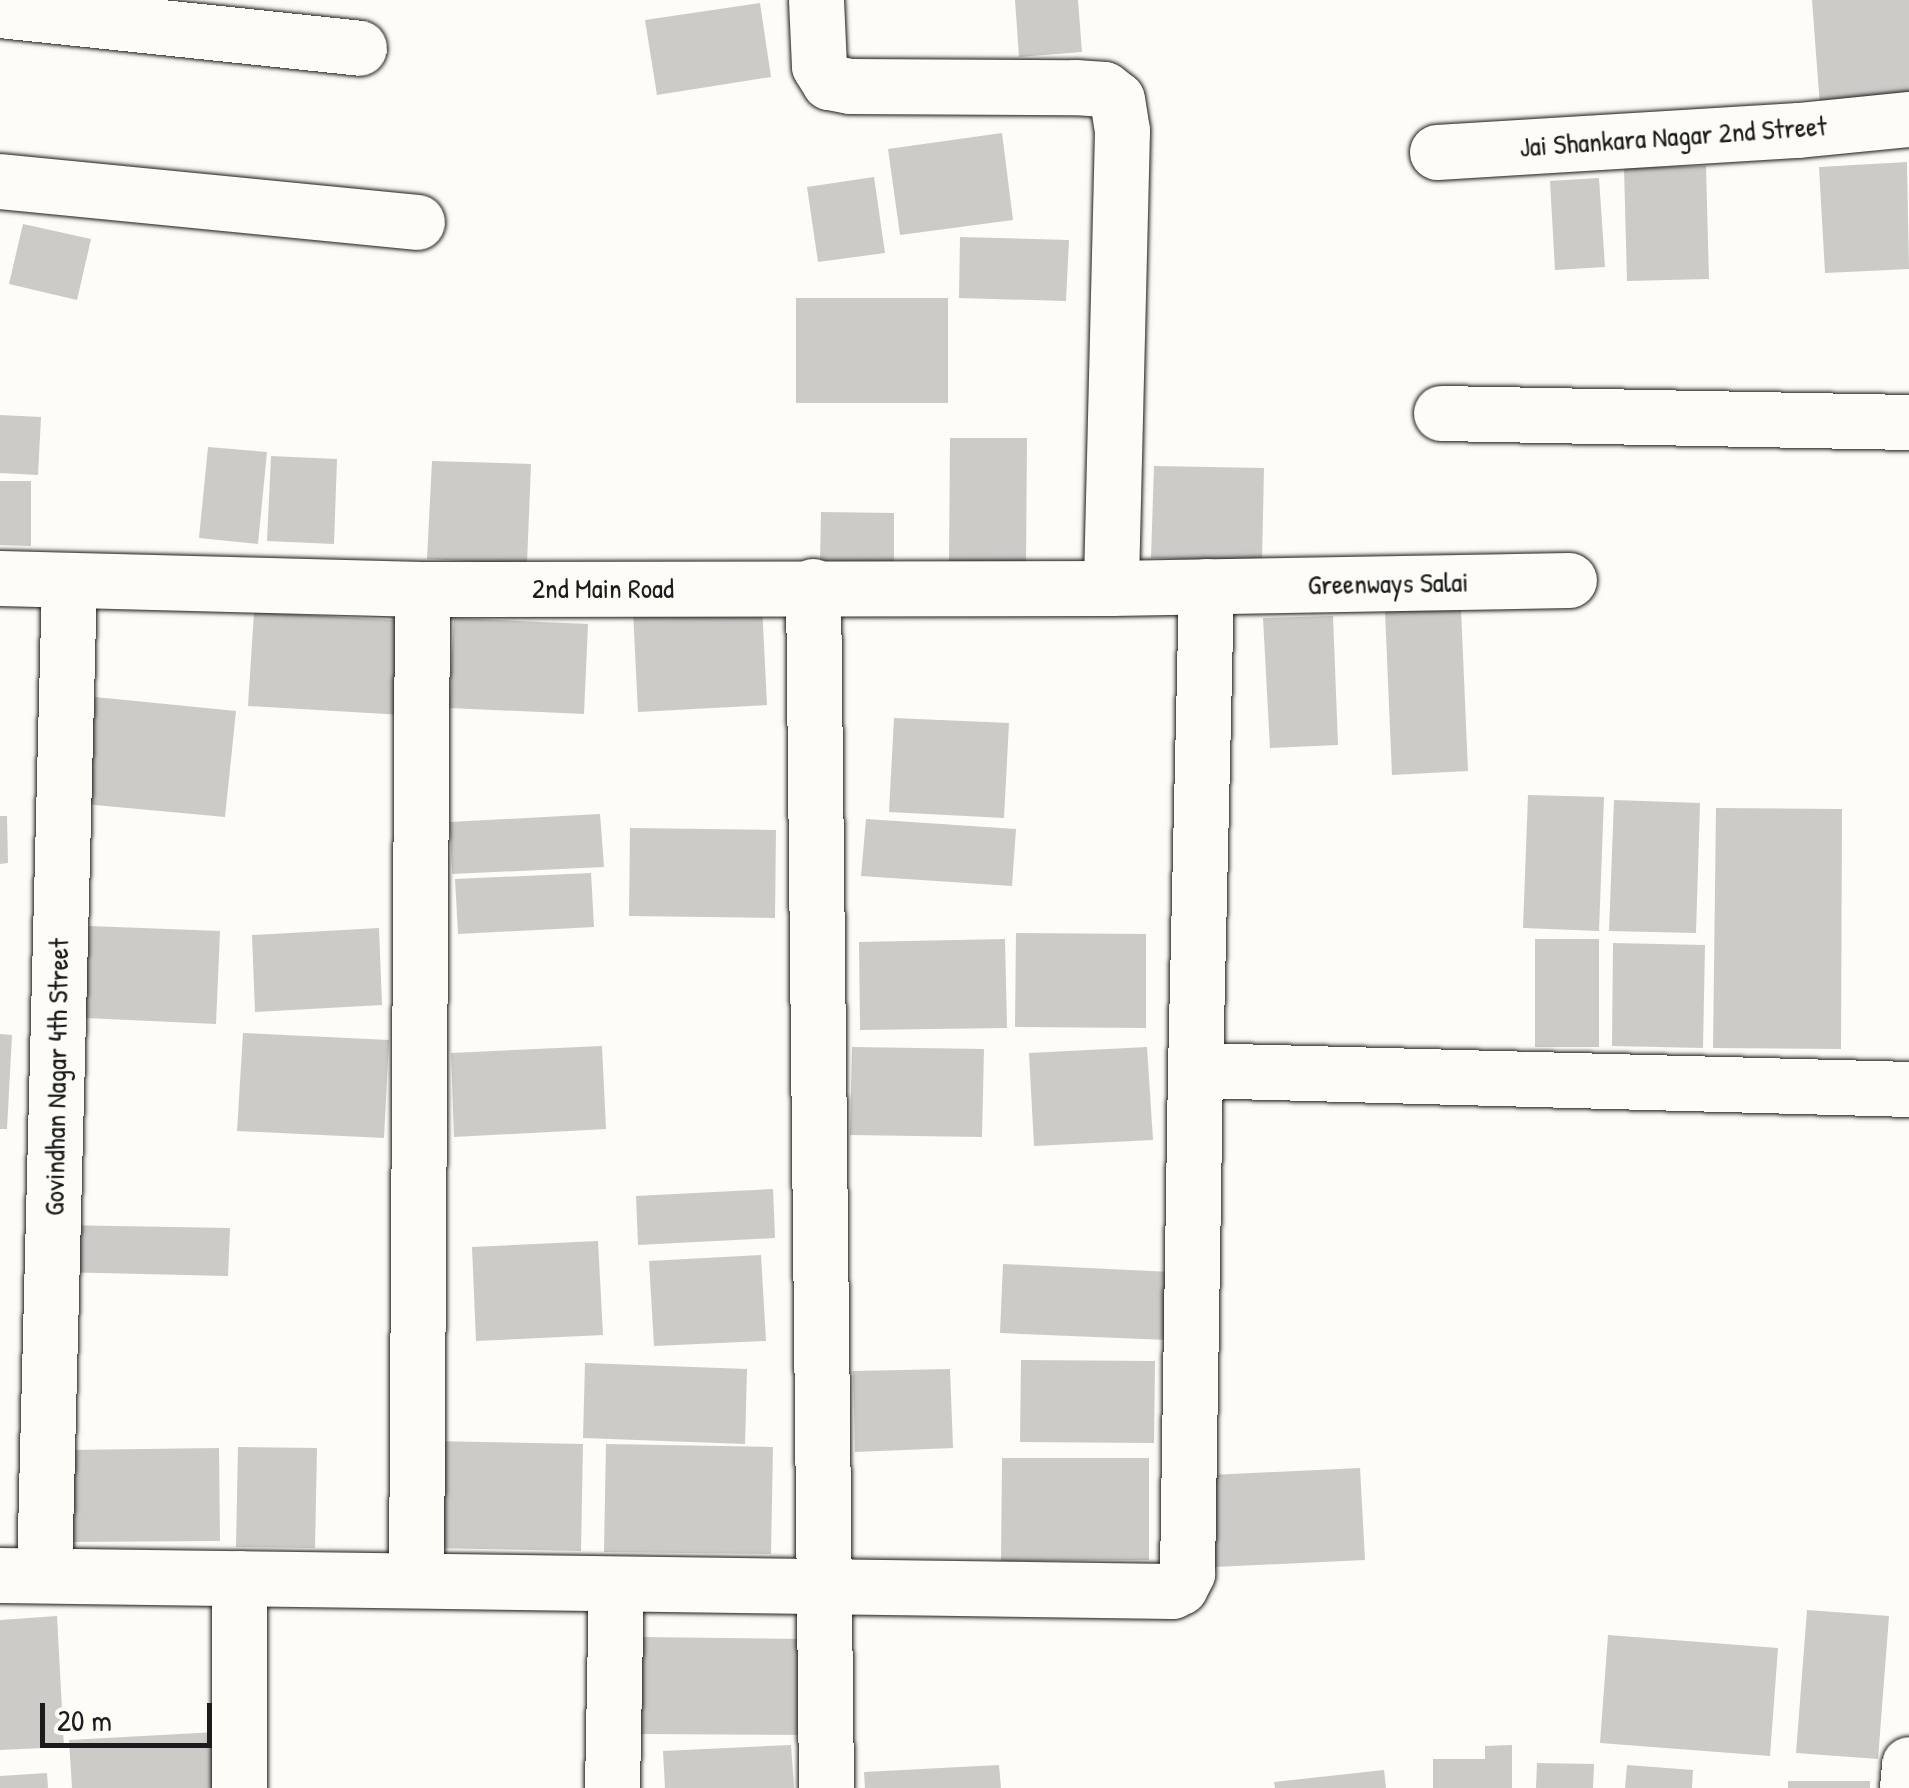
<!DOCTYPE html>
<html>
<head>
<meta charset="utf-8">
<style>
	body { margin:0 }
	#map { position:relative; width:1909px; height:1788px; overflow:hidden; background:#fdfcf7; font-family:"Patrick Hand",sans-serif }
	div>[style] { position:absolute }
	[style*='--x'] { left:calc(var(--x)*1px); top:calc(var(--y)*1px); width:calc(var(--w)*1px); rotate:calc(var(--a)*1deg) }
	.building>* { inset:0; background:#cccbc8 }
	.roads { filter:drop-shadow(0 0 2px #1c1c1c) drop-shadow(0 0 2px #1c1c1c) }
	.minor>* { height:55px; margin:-27.5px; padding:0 27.5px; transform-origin:27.5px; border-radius:27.5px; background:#fdfcf7 }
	span { translate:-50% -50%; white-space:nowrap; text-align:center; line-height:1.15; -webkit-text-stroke:9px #fdfcf7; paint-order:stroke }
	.street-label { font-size:28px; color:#1c1c1c }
	.scale { position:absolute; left:40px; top:1703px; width:172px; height:45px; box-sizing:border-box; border:5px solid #1c1c1c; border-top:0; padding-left:12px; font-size:30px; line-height:35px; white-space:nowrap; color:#1c1c1c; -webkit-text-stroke:8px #fdfcf7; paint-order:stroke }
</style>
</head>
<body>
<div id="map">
	<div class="building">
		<div style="clip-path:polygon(1015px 0,1078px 0,1082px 52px,1019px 57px)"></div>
		<div style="clip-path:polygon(1812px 0,1909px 0,1909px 113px,1821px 120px)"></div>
		<div style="clip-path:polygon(760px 3px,771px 77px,657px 95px,645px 20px)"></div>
		<div style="clip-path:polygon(1002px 133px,1013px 220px,900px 235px,888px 149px)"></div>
		<div style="clip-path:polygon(1907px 162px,1909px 269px,1825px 273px,1819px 167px)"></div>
		<div style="clip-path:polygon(1706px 166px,1709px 279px,1627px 281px,1624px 168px)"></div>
		<div style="clip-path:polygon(874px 177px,885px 253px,818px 262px,807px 187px)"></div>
		<div style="clip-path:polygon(1599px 178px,1605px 267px,1555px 270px,1550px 181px)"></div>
		<div style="clip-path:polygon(23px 224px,91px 239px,77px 300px,9px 284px)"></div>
		<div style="clip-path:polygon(960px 237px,1069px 240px,1066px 301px,959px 298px)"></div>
		<div style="clip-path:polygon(796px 298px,948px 298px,948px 403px,796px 403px)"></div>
		<div style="clip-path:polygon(0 415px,41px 417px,38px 475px,0 473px)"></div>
		<div style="clip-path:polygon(950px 438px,1027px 438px,1026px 565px,949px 564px)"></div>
		<div style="clip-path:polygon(208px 447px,267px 452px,258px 544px,199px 538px)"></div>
		<div style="clip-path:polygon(271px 456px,337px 459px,334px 544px,267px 541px)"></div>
		<div style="clip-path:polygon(432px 461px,531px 464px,527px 564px,427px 559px)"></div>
		<div style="clip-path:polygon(1154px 466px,1264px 468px,1262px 561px,1151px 558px)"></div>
		<div style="clip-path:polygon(0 481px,31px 481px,31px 546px,0 545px)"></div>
		<div style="clip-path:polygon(821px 512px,894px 513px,894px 565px,820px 564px)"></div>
		<div style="clip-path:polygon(762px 605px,767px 705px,638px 712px,633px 611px)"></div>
		<div style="clip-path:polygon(1461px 609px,1468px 771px,1392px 775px,1385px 611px)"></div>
		<div style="clip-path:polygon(254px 612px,409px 621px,403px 715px,248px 706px)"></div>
		<div style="clip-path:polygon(1333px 616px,1338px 745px,1270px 748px,1263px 618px)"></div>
		<div style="clip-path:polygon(454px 618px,588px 624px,584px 714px,449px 708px)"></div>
		<div style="clip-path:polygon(95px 697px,236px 711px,225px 817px,84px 804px)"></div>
		<div style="clip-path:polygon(894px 718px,1009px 723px,1004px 818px,889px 812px)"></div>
		<div style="clip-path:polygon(1528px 795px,1604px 797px,1599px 931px,1523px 928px)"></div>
		<div style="clip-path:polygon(1614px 800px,1700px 803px,1696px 933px,1609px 931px)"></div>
		<div style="clip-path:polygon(1716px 808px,1842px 809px,1841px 1049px,1713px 1048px)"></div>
		<div style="clip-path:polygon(600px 814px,604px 867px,452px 874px,450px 822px)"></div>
		<div style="clip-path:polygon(0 816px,7px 816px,8px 863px,0 864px)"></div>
		<div style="clip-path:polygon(866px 819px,1016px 829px,1012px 886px,861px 876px)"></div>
		<div style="clip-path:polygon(630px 828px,776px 830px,775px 918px,629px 916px)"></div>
		<div style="clip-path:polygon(591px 873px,594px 927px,458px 934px,455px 879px)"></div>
		<div style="clip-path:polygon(89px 926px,220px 931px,216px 1024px,85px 1018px)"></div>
		<div style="clip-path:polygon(379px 928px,382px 1005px,255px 1012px,252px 935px)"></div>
		<div style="clip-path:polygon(1016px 933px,1146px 934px,1146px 1028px,1015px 1027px)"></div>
		<div style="clip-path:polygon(1005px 939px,1007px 1028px,860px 1030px,859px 942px)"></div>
		<div style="clip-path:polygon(1535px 939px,1599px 939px,1599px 1047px,1535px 1047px)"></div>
		<div style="clip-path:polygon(1613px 943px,1705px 945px,1703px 1048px,1612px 1046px)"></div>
		<div style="clip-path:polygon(243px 1033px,389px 1040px,384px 1138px,237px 1131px)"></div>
		<div style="clip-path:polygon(0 1034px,12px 1035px,7px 1129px,0 1129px)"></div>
		<div style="clip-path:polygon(602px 1046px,606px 1129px,454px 1137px,451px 1053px)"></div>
		<div style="clip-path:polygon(852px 1047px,984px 1049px,982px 1137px,850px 1135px)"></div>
		<div style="clip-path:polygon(1147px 1047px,1153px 1140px,1034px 1146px,1029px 1053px)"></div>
		<div style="clip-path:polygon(773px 1189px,775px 1238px,638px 1245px,636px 1196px)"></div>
		<div style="clip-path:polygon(59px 1225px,230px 1228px,228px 1276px,57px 1272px)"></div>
		<div style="clip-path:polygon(598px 1241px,603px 1335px,476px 1341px,472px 1247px)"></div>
		<div style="clip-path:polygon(761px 1255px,766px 1341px,654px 1346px,649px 1261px)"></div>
		<div style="clip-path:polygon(1003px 1264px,1171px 1272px,1168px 1340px,1000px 1333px)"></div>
		<div style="clip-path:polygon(1021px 1360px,1155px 1361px,1154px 1443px,1020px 1442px)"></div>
		<div style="clip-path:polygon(585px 1363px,747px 1369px,745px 1444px,583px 1438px)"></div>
		<div style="clip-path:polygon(950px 1369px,953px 1448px,855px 1452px,853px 1371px)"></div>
		<div style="clip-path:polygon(430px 1441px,583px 1444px,581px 1551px,427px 1548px)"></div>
		<div style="clip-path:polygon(606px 1444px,773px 1447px,771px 1554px,604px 1552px)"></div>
		<div style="clip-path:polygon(238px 1447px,317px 1448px,315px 1548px,236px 1547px)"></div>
		<div style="clip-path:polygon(219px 1448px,220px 1541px,68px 1542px,68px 1450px)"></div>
		<div style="clip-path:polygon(1002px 1458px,1149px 1458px,1149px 1560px,1001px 1561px)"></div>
		<div style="clip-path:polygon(1360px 1468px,1365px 1560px,1215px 1567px,1210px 1475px)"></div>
		<div style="clip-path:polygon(1807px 1610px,1889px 1616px,1878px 1759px,1796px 1753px)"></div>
		<div style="clip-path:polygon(57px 1616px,64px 1747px,0 1750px,0 1620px)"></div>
		<div style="clip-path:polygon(1608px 1635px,1778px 1648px,1770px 1756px,1600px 1743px)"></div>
		<div style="clip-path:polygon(642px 1637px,813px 1639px,813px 1735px,641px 1734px)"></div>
		<div style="clip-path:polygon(217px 1732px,220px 1788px,72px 1788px,69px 1740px)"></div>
		<div style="clip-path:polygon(791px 1745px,794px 1788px,665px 1788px,663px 1751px)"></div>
		<div style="clip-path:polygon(1512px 1745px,1512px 1788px,1433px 1788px,1433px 1759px,1485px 1759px,1485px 1746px)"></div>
		<div style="clip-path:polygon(1537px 1763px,1594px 1764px,1593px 1788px,1536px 1788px)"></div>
		<div style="clip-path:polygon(999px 1765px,1001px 1788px,865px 1788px,864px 1772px)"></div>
		<div style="clip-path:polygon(1627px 1765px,1693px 1770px,1692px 1788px,1625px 1788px)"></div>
		<div style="clip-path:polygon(1384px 1770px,1386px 1788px,1275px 1788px,1274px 1782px)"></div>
		<div style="clip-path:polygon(47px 1773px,48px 1788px,0 1788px,0 1776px)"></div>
		<div style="clip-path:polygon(1788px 1781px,1870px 1781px,1870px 1788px,1788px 1788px)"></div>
	</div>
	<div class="roads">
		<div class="minor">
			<div style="--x:816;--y:0;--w:66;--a:87.4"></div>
			<div style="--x:819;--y:66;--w:19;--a:58"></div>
			<div style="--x:829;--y:82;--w:20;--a:11"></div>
			<div style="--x:849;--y:86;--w:226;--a:0.3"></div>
			<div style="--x:1075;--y:87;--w:29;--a:4"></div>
			<div style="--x:1104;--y:89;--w:16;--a:38"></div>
			<div style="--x:1117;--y:99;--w:32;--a:81"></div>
			<div style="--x:1122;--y:131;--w:457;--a:91.4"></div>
			<div style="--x:0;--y:10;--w:361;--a:6"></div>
			<div style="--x:1437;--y:152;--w:362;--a:-3.5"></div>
			<div style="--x:1798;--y:130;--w:112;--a:-5.7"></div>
			<div style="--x:0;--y:181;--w:419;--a:5.6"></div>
			<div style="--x:1441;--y:413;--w:468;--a:1.1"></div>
			<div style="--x:0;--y:578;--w:422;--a:1.5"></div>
			<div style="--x:422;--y:589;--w:689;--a:-0.08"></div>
			<div style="--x:1111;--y:588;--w:458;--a:-1"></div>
			<div style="--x:813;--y:586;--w:1202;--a:89.38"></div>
			<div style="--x:1206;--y:586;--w:484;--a:91.3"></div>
			<div style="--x:1195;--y:1070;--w:714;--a:1.52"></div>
			<div style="--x:44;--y:1573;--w:992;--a:-88.56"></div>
			<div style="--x:0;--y:1575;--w:1172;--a:0.78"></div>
			<div style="--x:1172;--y:1591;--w:9;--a:-27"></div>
			<div style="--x:1180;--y:1587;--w:16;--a:-63"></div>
			<div style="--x:1187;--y:1573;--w:503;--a:-89.09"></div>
			<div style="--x:239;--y:1578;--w:210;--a:90"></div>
			<div style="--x:416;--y:1580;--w:991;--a:-89.65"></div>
			<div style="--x:612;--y:1788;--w:203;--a:-88.9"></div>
			<div style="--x:1907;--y:1788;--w:24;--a:-85"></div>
		</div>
	</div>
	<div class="street-label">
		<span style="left:1673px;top:136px;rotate:-4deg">Jai Shankara Nagar 2nd Street</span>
		<span style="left:1388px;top:583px;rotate:-1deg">Greenways Salai</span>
		<span style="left:603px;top:588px">2nd Main Road</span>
		<span style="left:56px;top:1077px;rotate:-89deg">Govindhan Nagar 4th Street</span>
	</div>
	<div class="scale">20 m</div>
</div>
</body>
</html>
